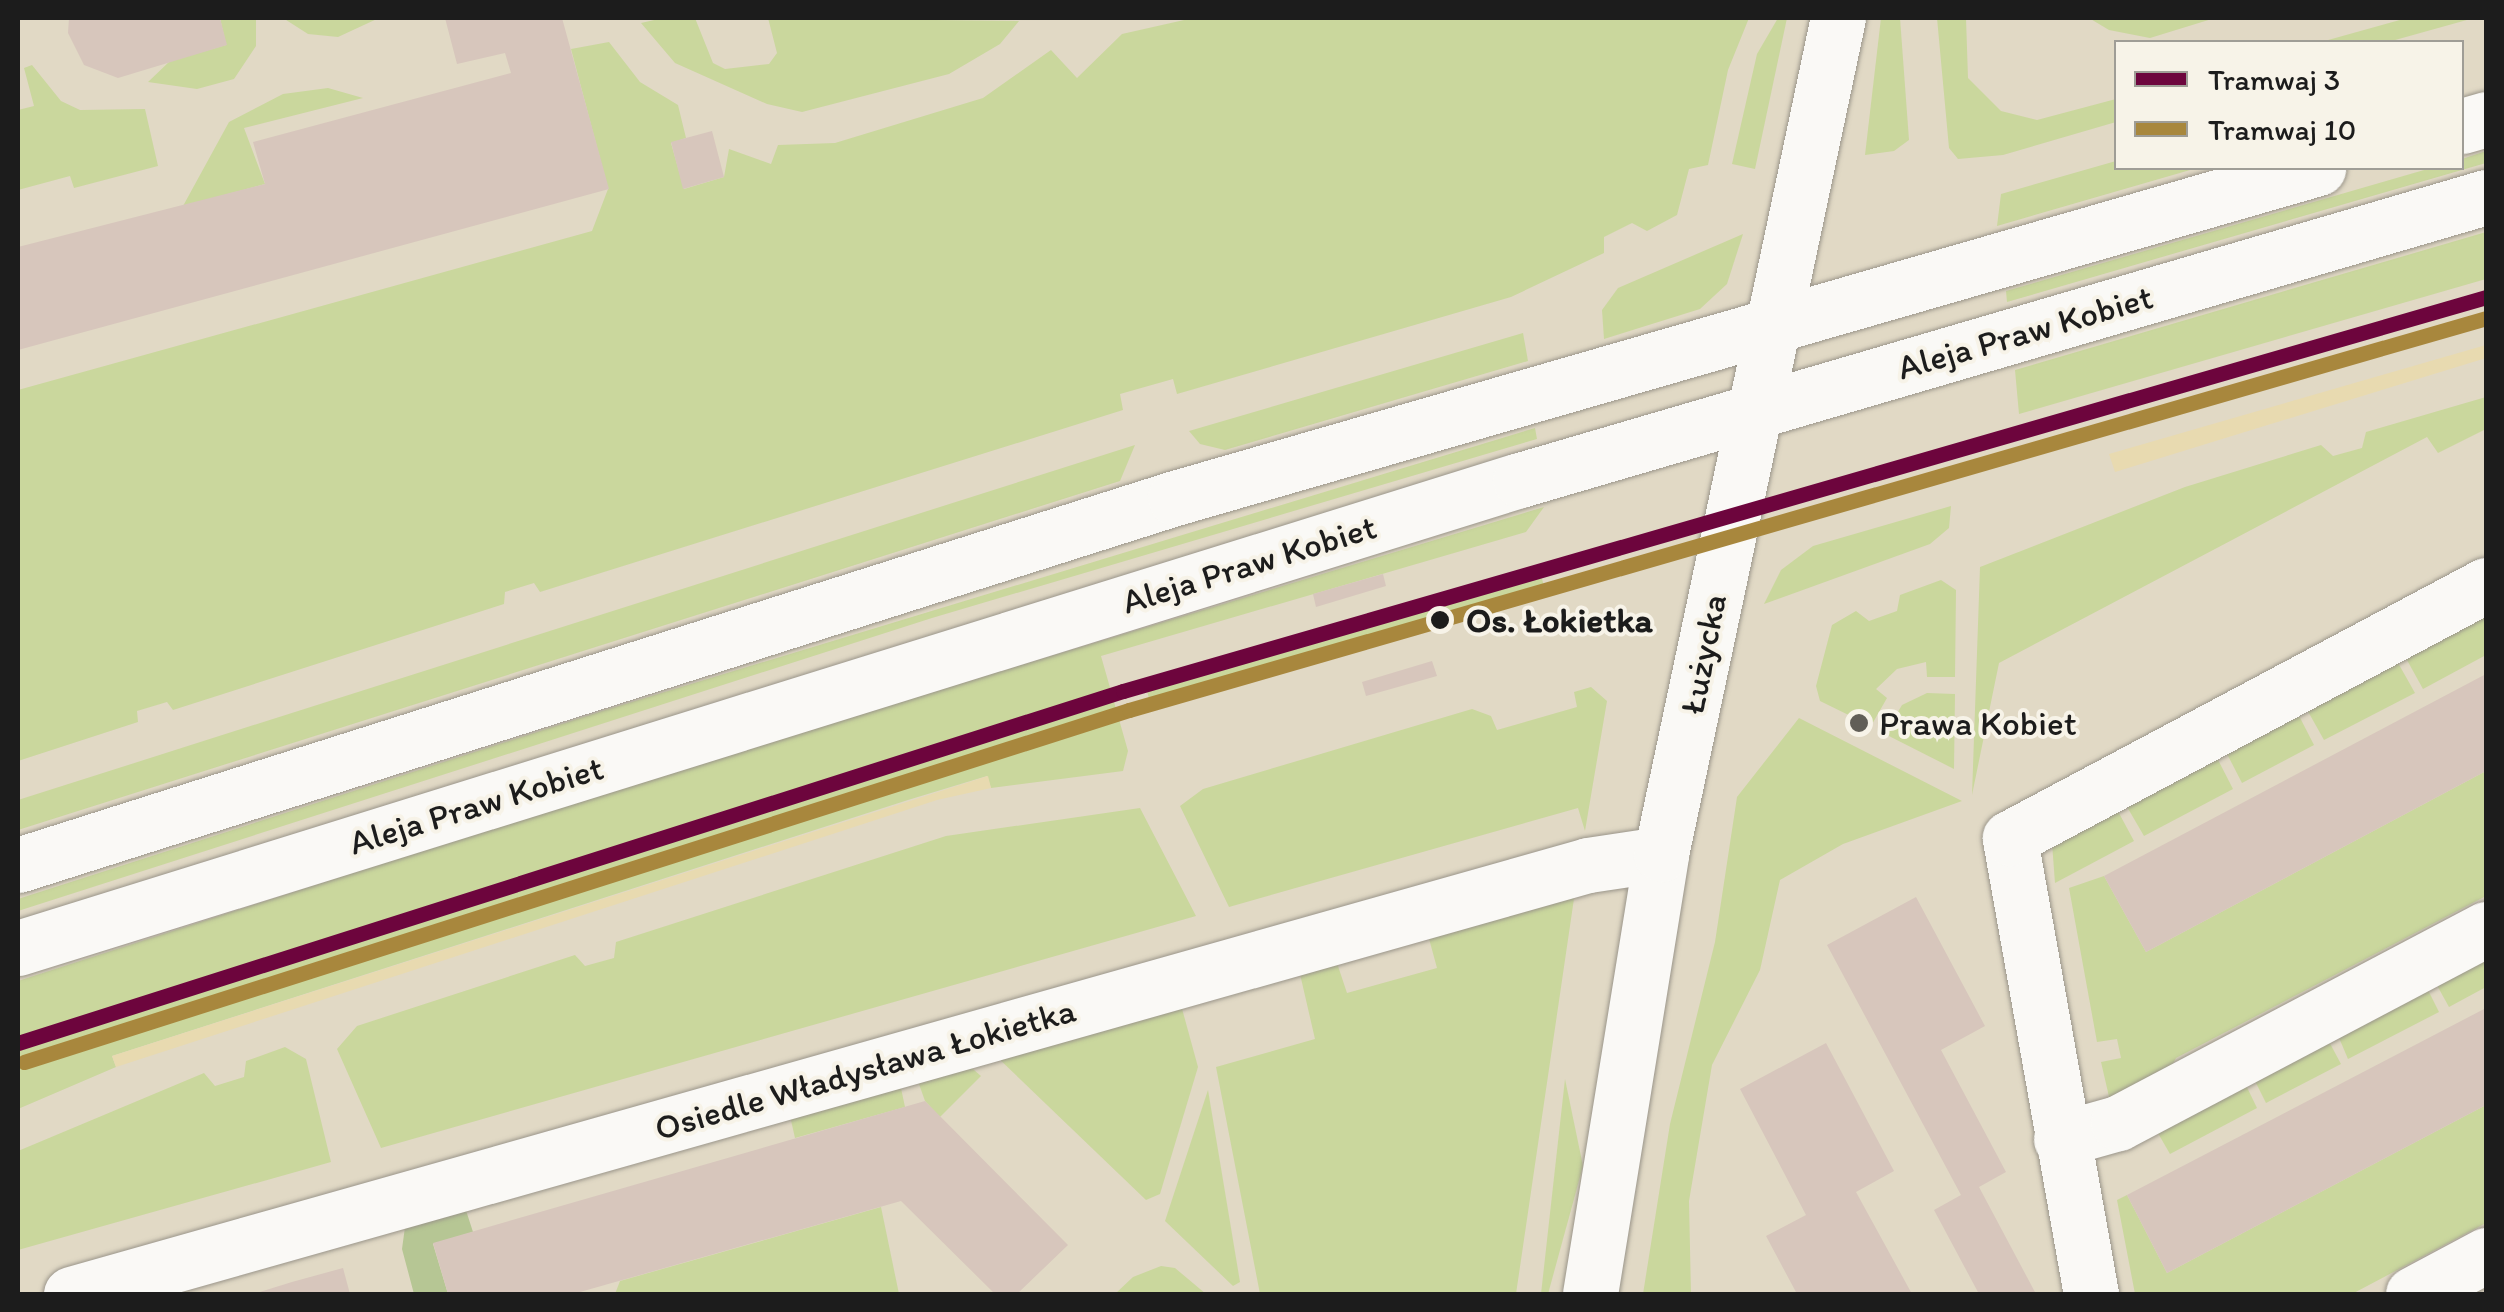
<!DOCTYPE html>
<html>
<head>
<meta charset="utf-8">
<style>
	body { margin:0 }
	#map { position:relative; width:2504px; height:1312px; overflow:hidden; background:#e1d9c5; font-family:Itim,sans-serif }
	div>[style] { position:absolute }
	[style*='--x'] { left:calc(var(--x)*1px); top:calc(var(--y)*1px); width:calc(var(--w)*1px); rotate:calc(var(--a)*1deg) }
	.green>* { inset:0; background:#cad79d }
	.forest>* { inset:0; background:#b6c694 }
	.sand>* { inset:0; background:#e8dab0 }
	.building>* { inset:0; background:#d7c6bc }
	.roads { filter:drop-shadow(0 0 2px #9a958a) drop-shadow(0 0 2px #9a958a) }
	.minor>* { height:55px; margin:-27.5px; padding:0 27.5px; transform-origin:27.5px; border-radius:27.5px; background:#faf9f6 }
	.tram-1>* { height:15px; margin:-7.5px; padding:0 7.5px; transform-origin:7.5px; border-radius:7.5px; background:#6d053d }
	.tram-2>* { height:15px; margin:-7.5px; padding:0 7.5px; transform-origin:7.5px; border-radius:7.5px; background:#a8873d }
	.dots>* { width:28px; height:28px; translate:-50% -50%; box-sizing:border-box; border:5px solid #f7f3e8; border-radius:50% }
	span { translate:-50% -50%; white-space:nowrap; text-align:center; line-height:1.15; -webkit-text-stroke:8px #f7f3e8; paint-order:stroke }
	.street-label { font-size:35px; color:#1c1c1c }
	.stop-label { font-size:35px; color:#1c1c1c; font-weight:700 }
	.left { translate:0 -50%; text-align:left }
	.poi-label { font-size:35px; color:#1c1c1c }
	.frame { position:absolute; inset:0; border:20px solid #1c1c1c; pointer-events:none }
	.legend { position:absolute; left:2114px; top:40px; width:350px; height:130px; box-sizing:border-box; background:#f7f3e8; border:2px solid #9f9d96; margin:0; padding:12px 18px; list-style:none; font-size:30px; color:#1c1c1c }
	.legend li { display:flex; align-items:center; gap:20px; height:50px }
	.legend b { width:50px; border:2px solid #9f9d96 }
</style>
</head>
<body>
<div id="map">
	<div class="green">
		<div style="clip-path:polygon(220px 18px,256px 18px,256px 46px,234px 79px,197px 89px,148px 82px,170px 61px,226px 45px)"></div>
		<div style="clip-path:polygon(283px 18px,379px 18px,338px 37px,308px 34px)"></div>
		<div style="clip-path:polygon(663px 18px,695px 18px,713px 63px,725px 69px,769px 64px,777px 53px,768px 18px,1019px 21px,1000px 44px,949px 74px,802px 112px,767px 104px,675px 63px,641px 23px)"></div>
		<div style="clip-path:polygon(1193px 18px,1749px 18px,1728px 70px,1708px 165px,1689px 169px,1677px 215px,1647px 231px,1632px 223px,1604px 237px,1604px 253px,1511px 297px,1177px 394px,1173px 379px,1120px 394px,1123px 410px,540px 592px,534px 583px,505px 592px,504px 604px,173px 710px,167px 702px,137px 711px,138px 722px,18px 761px,18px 390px,592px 231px,608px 189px,571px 49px,609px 42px,640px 82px,678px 105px,686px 138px,671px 143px,684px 189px,724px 177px,729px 149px,771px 164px,778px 145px,835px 143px,983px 98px,1051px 50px,1077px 78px,1122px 34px)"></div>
		<div style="clip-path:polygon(1778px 18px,1787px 18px,1755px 169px,1732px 164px,1757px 54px)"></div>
		<div style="clip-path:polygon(1881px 18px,1900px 18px,1909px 140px,1894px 151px,1865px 155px)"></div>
		<div style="clip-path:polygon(1937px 18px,1966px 18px,1968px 78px,2001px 111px,2037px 120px,2116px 99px,2116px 122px,2003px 155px,1958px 159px,1949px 148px)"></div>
		<div style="clip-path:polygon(2089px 18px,2215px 18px,2150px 38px,2109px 30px)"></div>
		<div style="clip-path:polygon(2407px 18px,2474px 18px,2388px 42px,2321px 42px)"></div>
		<div style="clip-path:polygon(32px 65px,61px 101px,80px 110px,145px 109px,158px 166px,74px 188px,70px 176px,18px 190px,18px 110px,34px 106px,24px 68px)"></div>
		<div style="clip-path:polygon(328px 88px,363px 98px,244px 128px,265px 184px,183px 206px,229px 122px,283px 94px)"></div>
		<div style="clip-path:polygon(2486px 151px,2486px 163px,2007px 302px,2006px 291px,2431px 168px,2462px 168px,2462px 159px)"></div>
		<div style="clip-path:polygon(2116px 161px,2116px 168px,2197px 168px,1997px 226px,2001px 194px)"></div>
		<div style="clip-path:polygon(2486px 232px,2486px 279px,2019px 414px,2015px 370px)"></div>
		<div style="clip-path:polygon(1743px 234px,1727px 284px,1700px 309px,1604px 339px,1602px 310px,1618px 288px)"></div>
		<div style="clip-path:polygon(1523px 333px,1528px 361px,1225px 450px,1200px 444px,1189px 431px)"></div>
		<div style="clip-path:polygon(2486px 397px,2486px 429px,2438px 453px,2427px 437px,1999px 663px,1972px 795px,1980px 567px,2185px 487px,2321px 445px,2333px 456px,2362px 448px,2366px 432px)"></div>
		<div style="clip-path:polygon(1535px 428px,1537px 439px,932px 618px,18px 911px,18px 899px,602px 711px)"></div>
		<div style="clip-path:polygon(1135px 445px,1120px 481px,18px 830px,18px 800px)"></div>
		<div style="clip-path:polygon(1951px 506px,1949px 528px,1930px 544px,1764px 604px,1781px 570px,1813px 546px)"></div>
		<div style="clip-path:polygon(1544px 507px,1526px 532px,1101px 656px,1128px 751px,1123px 771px,991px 788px,987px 776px,908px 800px,112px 1056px,116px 1067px,18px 1109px,18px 981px,621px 786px)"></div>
		<div style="clip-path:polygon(1541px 576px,1547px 595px,1152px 710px,1147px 691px)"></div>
		<div style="clip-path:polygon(1941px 580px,1956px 590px,1955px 677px,1927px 677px,1926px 662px,1897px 669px,1876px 689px,1887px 698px,1871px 726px,1820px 701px,1816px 686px,1832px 625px,1856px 611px,1869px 621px,1897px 611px,1900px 595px)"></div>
		<div style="clip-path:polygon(2486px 600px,2486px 655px,2423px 689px,2402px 651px)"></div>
		<div style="clip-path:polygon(2393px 654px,2415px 693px,2324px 740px,2305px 706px)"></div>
		<div style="clip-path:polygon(1591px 687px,1607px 701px,1585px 831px,1578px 808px,1229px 907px,1180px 806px,1203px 789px,1472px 709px,1491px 716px,1497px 730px,1577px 707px,1574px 692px)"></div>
		<div style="clip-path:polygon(1927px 693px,1955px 694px,1954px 769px,1885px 734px,1902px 705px)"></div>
		<div style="clip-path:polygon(2295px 708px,2314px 745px,2242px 783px,2224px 748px)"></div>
		<div style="clip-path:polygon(1799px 718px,1962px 801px,1843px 844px,1780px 880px,1760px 970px,1712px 1065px,1689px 1201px,1691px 1294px,1643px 1294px,1670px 1124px,1715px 942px,1737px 797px)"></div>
		<div style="clip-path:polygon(2213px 750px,2233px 789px,2144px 836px,2123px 800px)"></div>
		<div style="clip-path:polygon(2486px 771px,2486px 896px,2176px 1058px,2162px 1084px,2113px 1114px,2101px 1062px,2121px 1058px,2117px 1039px,2097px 1042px,2069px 888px,2104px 876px,2146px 952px)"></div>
		<div style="clip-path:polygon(2113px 802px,2134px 841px,2055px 883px,2052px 843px)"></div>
		<div style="clip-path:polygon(1140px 808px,1196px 916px,381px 1148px,337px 1049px,357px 1026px,575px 955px,585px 966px,614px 958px,616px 942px,946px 836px)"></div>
		<div style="clip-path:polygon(1576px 885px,1516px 1294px,1260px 1294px,1216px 1067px,1315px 1039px,1297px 961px,1333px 951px,1347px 993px,1437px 968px,1425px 924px)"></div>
		<div style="clip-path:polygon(2486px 943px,2486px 987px,2449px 1007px,2434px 980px)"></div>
		<div style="clip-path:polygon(2425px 984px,2439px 1012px,2348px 1059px,2334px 1026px)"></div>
		<div style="clip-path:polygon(1178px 994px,1198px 1067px,1160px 1194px,1146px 1200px,996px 1056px)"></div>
		<div style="clip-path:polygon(2326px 1036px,2341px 1064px,2266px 1103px,2252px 1075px)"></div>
		<div style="clip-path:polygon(285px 1047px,306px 1059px,331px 1162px,18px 1250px,18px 1151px,204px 1073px,215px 1086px,244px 1077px,246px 1061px)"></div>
		<div style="clip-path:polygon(967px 1064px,981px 1076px,940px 1117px,925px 1101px,914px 1070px)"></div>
		<div style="clip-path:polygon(898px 1074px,905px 1107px,795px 1138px,788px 1107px)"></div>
		<div style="clip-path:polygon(2242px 1077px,2257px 1108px,2170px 1154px,2155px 1128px)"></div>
		<div style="clip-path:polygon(1565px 1079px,1583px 1166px,1548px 1294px,1541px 1294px)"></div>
		<div style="clip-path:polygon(1208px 1090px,1240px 1282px,1233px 1286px,1165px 1221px)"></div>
		<div style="clip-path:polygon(2486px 1105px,2486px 1223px,2352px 1294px,2135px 1294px,2117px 1200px,2127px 1195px,2167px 1273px)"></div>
		<div style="clip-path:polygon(881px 1207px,899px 1294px,615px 1294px,620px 1281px)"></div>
		<div style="clip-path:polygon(1161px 1266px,1175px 1268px,1206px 1294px,1115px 1294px,1133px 1277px)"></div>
	</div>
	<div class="forest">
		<div style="clip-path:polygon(462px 1198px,473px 1232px,433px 1244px,448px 1294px,414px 1294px,402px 1249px,405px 1227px)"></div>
	</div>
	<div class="sand">
		<div style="clip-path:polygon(2486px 345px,2486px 358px,2115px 472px,2109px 454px)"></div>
		<div style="clip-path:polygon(988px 776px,991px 788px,937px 800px,116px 1067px,112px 1056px)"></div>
	</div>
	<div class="building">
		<div style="clip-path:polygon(69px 18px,220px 18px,227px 45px,118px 78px,84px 65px,68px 33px)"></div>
		<div style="clip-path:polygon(445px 18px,562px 18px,609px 189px,18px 350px,18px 247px,265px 184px,253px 142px,511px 73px,505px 53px,457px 64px)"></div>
		<div style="clip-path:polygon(712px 131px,724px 177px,683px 189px,671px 142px)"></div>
		<div style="clip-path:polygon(1383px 574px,1386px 586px,1316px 607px,1313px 594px)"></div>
		<div style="clip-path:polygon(1432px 661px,1437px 676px,1366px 696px,1362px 682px)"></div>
		<div style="clip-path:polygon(2486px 674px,2486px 771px,2146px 952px,2104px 876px)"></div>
		<div style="clip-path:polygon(1916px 897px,1985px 1026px,1941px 1050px,2006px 1172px,1979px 1187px,2036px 1294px,1979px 1294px,1934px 1210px,1961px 1195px,1827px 945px)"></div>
		<div style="clip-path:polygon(2486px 1008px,2486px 1105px,2167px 1273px,2127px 1195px)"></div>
		<div style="clip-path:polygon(1826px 1043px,1894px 1171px,1856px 1192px,1912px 1294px,1797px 1294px,1766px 1236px,1806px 1215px,1740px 1089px)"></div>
		<div style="clip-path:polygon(925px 1101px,1068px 1245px,1017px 1294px,995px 1294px,901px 1201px,573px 1294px,448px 1294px,433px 1243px)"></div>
		<div style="clip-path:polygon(343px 1268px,350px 1294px,253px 1294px,292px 1282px)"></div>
	</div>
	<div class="roads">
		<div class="minor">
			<div style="--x:2462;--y:126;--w:25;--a:-16"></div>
			<div style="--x:18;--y:865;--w:1214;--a:-17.6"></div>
			<div style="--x:1175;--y:498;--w:1190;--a:-16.1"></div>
			<div style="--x:18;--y:948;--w:1573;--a:-17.31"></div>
			<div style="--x:1520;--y:480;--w:1007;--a:-16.33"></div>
			<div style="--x:2061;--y:1139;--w:59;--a:-15.7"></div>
			<div style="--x:2118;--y:1123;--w:416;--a:-27.8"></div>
			<div style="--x:71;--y:1294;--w:1576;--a:-15.79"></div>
			<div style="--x:1588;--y:865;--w:74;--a:-8.6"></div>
			<div style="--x:1590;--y:1294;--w:446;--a:-80.8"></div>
			<div style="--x:1661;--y:854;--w:855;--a:-78.05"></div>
			<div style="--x:2091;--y:1294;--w:463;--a:-100.1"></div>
			<div style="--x:2010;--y:838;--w:539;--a:-27.99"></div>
			<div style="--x:2413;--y:1294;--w:83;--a:-28.1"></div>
		</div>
	</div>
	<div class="tram-1">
		<div style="--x:18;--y:1043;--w:1160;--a:-17.67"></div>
		<div style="--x:1123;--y:691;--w:1419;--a:-16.12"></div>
	</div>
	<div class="tram-2">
		<div style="--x:24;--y:1062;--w:1160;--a:-17.67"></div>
		<div style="--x:1129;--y:710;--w:1412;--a:-16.11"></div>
	</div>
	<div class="dots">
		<div style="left:1440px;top:620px;background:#1c1c1c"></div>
		<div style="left:1859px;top:723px;background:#615e57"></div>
	</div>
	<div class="street-label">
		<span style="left:2025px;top:332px;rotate:-16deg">Aleja Praw Kobiet</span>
		<span style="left:1249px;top:564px;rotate:-17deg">Aleja Praw Kobiet</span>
		<span style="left:1703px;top:654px;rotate:-79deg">Łużycka</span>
		<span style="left:476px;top:805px;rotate:-17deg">Aleja Praw Kobiet</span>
		<span style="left:865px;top:1069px;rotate:-16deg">Osiedle Władysława Łokietka</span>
	</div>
	<div class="stop-label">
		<span class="left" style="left:1466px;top:620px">Os. Łokietka</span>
	</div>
	<div class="poi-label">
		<span class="left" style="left:1879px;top:723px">Prawa Kobiet</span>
	</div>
	<div class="frame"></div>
	<ul class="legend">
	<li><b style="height:12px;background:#6d053d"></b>Tramwaj 3</li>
	<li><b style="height:12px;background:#a8873d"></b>Tramwaj 10</li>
	</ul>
</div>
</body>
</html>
